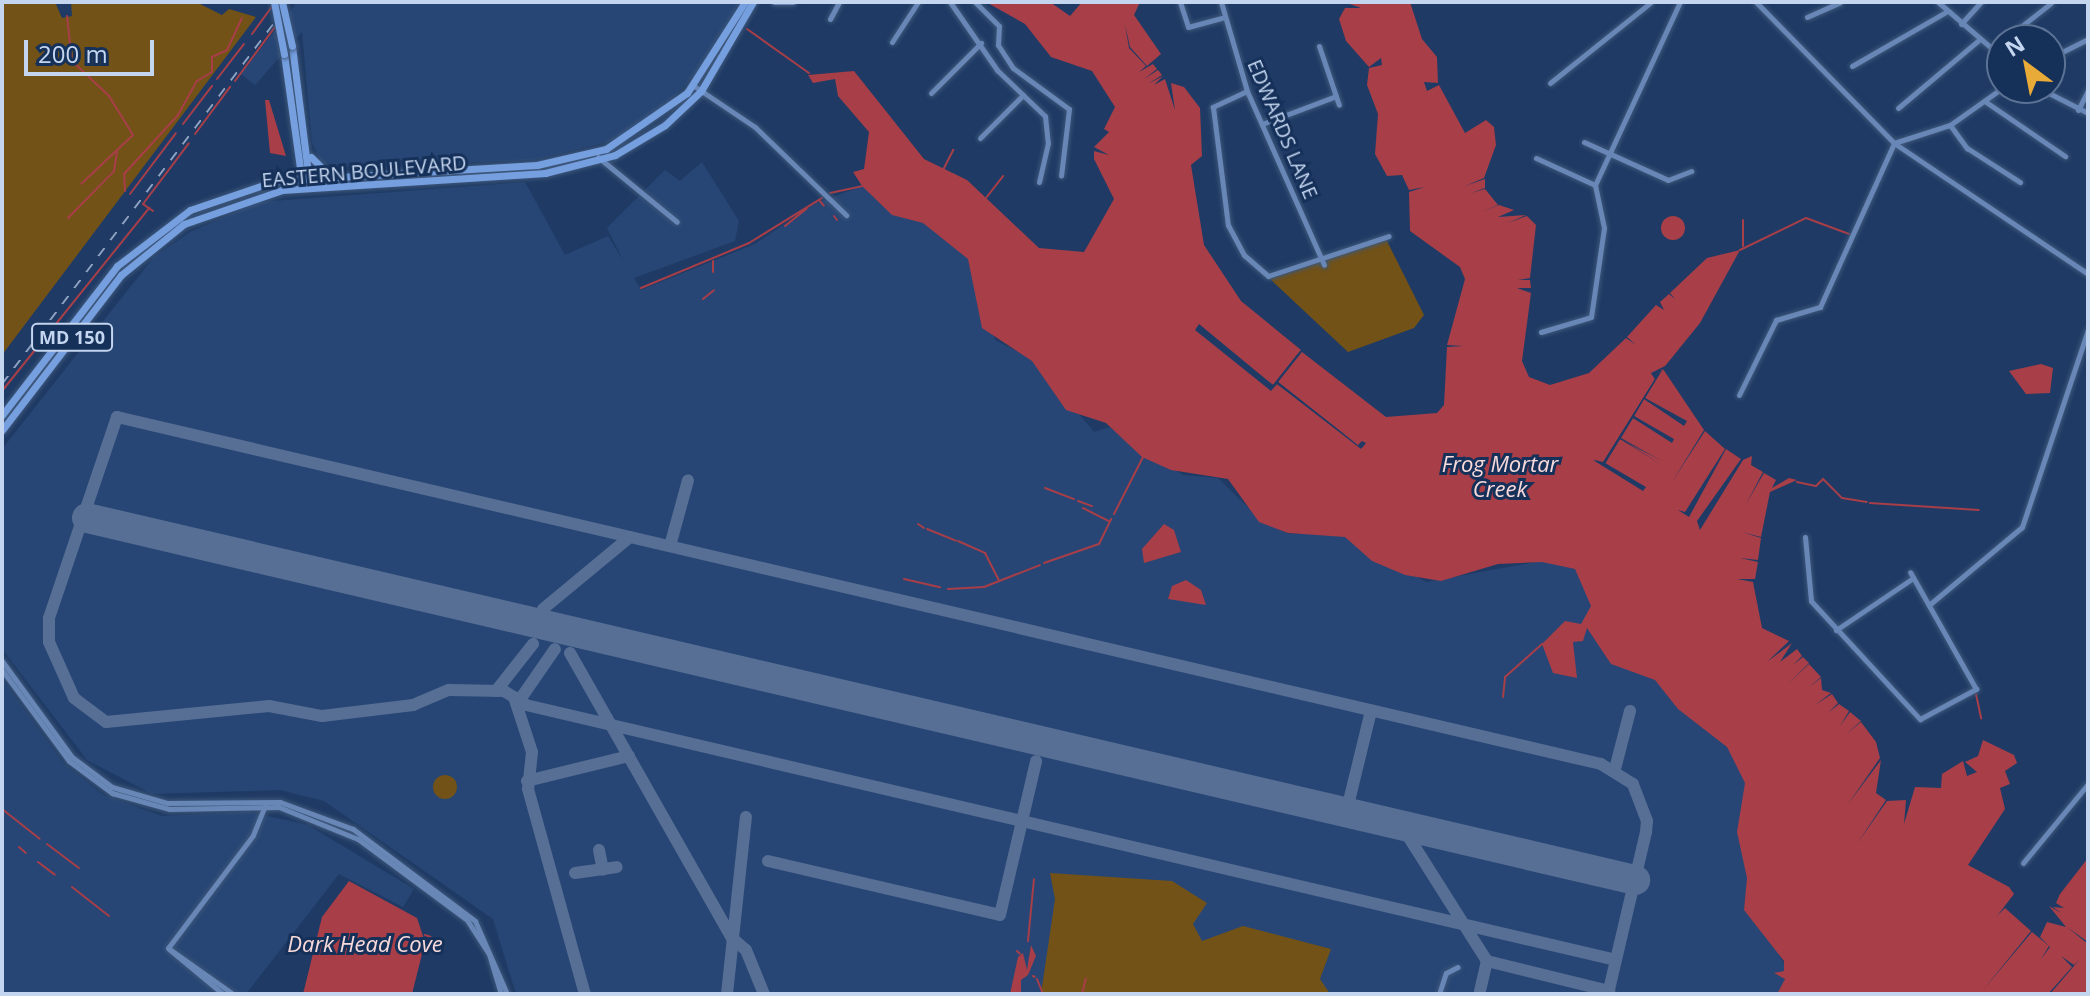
<!DOCTYPE html>
<html>
<head>
<meta charset="utf-8">
<style>
	body { margin:0 }
	#map { position:relative; width:2090px; height:996px; overflow:hidden; background:#1f3b65; font-family:"Open Sans",sans-serif }
	div>[style] { position:absolute }
	[style*='--x'] { left:calc(var(--x)*1px); top:calc(var(--y)*1px); width:calc(var(--w)*1px); rotate:calc(var(--a)*1deg) }
	.built>* { inset:0; background:#274675 }
	.green>* { inset:0; background:#725217 }
	.round { border-radius:50% }
	.water>* { inset:0; background:#a73e48 }
	.pier>* { inset:0; background:#1f3b65 }
	.stream>* { height:2px; margin:-1px; padding:0 1px; transform-origin:1px; border-radius:1px; background:#a73e48 }
	.taxiway>* { height:12px; margin:-6px; padding:0 6px; transform-origin:6px; border-radius:6px; background:#576f94 }
	.runway>* { height:30px; margin:-15px; padding:0 15px; transform-origin:15px; border-radius:15px; background:#576f94 }
	.roads { filter:drop-shadow(0 0 2px #3e577a) drop-shadow(0 0 2px #3e577a) }
	.minor>* { height:5px; margin:-2.5px; padding:0 2.5px; transform-origin:2.5px; border-radius:2.5px; background:#6887b7 }
	.major>* { height:7px; margin:-3.5px; padding:0 3.5px; transform-origin:3.5px; border-radius:3.5px; background:#759fdf }
	.rail>* { height:2px; margin-top:-1px; transform-origin:0; background:repeating-linear-gradient(90deg,#8fa3c3 0 10px,transparent 0 20px) }
	.bridges { filter:drop-shadow(0 0 2px #3e577a) drop-shadow(0 0 2px #3e577a) }
	.major-bridge>* { height:7px; margin:-3.5px; padding:0 3.5px; transform-origin:3.5px; border-radius:3.5px; background:#759fdf }
	span { translate:-50% -50%; white-space:nowrap; text-align:center; line-height:1.15; -webkit-text-stroke:6px #153059; paint-order:stroke }
	.shield-label span { padding:2px 6px; background:#153059; border:2px solid; border-radius:6px; -webkit-text-stroke-width:0 }
	.shield-label { font-size:18px; color:#c4d5ef; font-weight:700 }
	.street-label { font-size:20px; color:#c4d5ef }
	.water-label { font-size:22px; color:#f9dada; font-style:italic }
	.frame { position:absolute; inset:0; border:4px solid #c4d5ef; pointer-events:none }
	.north { position:absolute; left:1986px; top:24px; width:80px; height:80px; box-sizing:border-box; background:#153059; border:2px solid #5b7295; border-radius:50%; rotate:328deg; font-size:22px; font-weight:700; line-height:32px; text-align:center; color:#c4d5ef }
	.north::after { content:''; display:block; margin:auto; width:28px; height:36px; background:#e9ab38; clip-path:polygon(50% 0,100% 100%,50% 72%,0 100%) }
	.scale { position:absolute; left:24px; top:40px; width:130px; height:36px; box-sizing:border-box; border:4px solid #c4d5ef; border-top:0; padding-left:10px; font-size:24px; line-height:28px; white-space:nowrap; color:#c4d5ef; -webkit-text-stroke:6px #153059; paint-order:stroke }
</style>
</head>
<body>
<div id="map">
	<div class="built">
		<div style="clip-path:polygon(297px 2px,740px 2px,697px 72px,662px 110px,615px 140px,533px 160px,405px 165px,408px 160px,382px 159px,351px 167px,321px 163px,312px 142px,302px 32px,255px 85px,241px 74px)"></div>
		<div style="clip-path:polygon(702px 162px,739px 221px,735px 241px,634px 278px,641px 290px,755px 244px,816px 203px,863px 186px,898px 216px,913px 213px,972px 262px,995px 340px,1034px 360px,1094px 432px,1110px 427px,1183px 475px,1218px 478px,1263px 522px,1290px 534px,1341px 534px,1426px 582px,1547px 560px,1573px 565px,1626px 669px,1656px 678px,1722px 737px,1748px 781px,1742px 836px,1749px 893px,1786px 968px,1782px 994px,516px 994px,493px 919px,324px 801px,280px 790px,152px 794px,87px 760px,2px 649px,2px 449px,154px 257px,190px 232px,259px 202px,525px 182px,565px 255px,608px 236px,624px 262px,607px 228px,665px 170px,680px 181px)"></div>
		<div style="clip-path:polygon(2px 679px,63px 763px,103px 795px,162px 816px,249px 812px,308px 825px,414px 889px,403px 907px,339px 874px,246px 994px,2px 994px)"></div>
	</div>
	<div class="green">
		<div style="clip-path:polygon(2px 2px,55px 2px,62px 18px,72px 16px,71px 2px,196px 2px,222px 15px,229px 9px,256px 17px,2px 355px)"></div>
		<div style="clip-path:polygon(1386px 239px,1424px 315px,1414px 328px,1348px 352px,1270px 279px)"></div>
		<div class="round" style="left:433px;top:775px;width:24px;height:24px"></div>
		<div style="clip-path:polygon(1050px 873px,1172px 881px,1207px 903px,1193px 924px,1202px 941px,1243px 926px,1331px 949px,1320px 979px,1330px 994px,1041px 994px,1055px 899px)"></div>
	</div>
	<div class="water">
		<div style="clip-path:polygon(986px 2px,1050px 2px,1070px 16px,1082px 2px,1140px 2px,1134px 15px,1161px 54px,1147px 66px,1130px 47px,1125px 24px,1129px 48px,1146px 66px,1139px 72px,1153px 64px,1157px 69px,1144px 79px,1158px 70px,1162px 75px,1148px 84px,1163px 76px,1154px 85px,1165px 79px,1175px 110px,1171px 83px,1184px 87px,1200px 108px,1202px 156px,1191px 165px,1204px 245px,1241px 301px,1301px 350px,1273px 385px,1197px 328px,1270px 389px,1277px 384px,1361px 449px,1363px 441px,1359px 446px,1278px 382px,1302px 352px,1386px 417px,1437px 413px,1444px 405px,1447px 347px,1463px 346px,1447px 345px,1465px 279px,1460px 267px,1410px 231px,1409px 192px,1425px 187px,1409px 190px,1402px 175px,1387px 176px,1375px 154px,1378px 114px,1367px 85px,1369px 68px,1382px 65px,1381px 58px,1369px 67px,1346px 41px,1339px 19px,1345px 8px,1361px 8px,1344px 2px,1410px 2px,1422px 39px,1437px 57px,1438px 83px,1424px 82px,1427px 91px,1439px 85px,1465px 133px,1486px 120px,1494px 127px,1496px 145px,1484px 178px,1465px 186px,1485px 179px,1485px 188px,1471px 193px,1485px 189px,1498px 205px,1482px 212px,1499px 205px,1514px 210px,1498px 217px,1526px 215px,1508px 223px,1527px 216px,1536px 225px,1530px 278px,1518px 280px,1530px 280px,1531px 288px,1517px 288px,1531px 293px,1522px 361px,1529px 377px,1550px 385px,1589px 373px,1626px 338px,1636px 345px,1627px 337px,1656px 305px,1664px 310px,1660px 302px,1669px 294px,1675px 299px,1670px 293px,1707px 258px,1740px 250px,1700px 323px,1657px 376px,1651px 373px,1655px 379px,1603px 463px,1594px 459px,1644px 489px,1605px 464px,1620px 439px,1660px 464px,1620px 438px,1633px 418px,1673px 441px,1634px 416px,1644px 399px,1685px 424px,1645px 398px,1663px 369px,1704px 430px,1672px 482px,1705px 431px,1725px 449px,1685px 512px,1678px 510px,1689px 517px,1726px 449px,1741px 459px,1697px 521px,1700px 530px,1743px 460px,1752px 456px,1751px 465px,1763px 472px,1746px 504px,1764px 473px,1776px 480px,1772px 488px,1789px 478px,1797px 480px,1770px 492px,1761px 537px,1742px 532px,1761px 538px,1758px 560px,1740px 558px,1758px 562px,1755px 579px,1737px 579px,1753px 582px,1762px 628px,1789px 641px,1767px 662px,1792px 643px,1780px 662px,1797px 649px,1802px 656px,1793px 665px,1803px 657px,1809px 663px,1789px 683px,1809px 664px,1821px 677px,1809px 687px,1821px 678px,1822px 690px,1831px 693px,1815px 705px,1832px 694px,1838px 703px,1828px 713px,1839px 704px,1849px 711px,1840px 726px,1850px 712px,1861px 721px,1846px 734px,1861px 722px,1876px 742px,1880px 758px,1848px 804px,1881px 760px,1876px 793px,1886px 800px,1857px 844px,1887px 801px,1906px 800px,1904px 824px,1915px 787px,1941px 788px,1942px 774px,1963px 761px,1967px 776px,1977px 772px,1965px 762px,1978px 756px,1983px 740px,2014px 755px,2017px 763px,2005px 771px,2010px 784px,2000px 788px,2005px 809px,1968px 865px,2009px 887px,2014px 894px,1997px 916px,2005px 908px,2031px 931px,1983px 990px,2032px 932px,2049px 946px,2041px 959px,2050px 947px,2057px 954px,2040px 937px,2047px 922px,2066px 927px,2049px 906px,2061px 913px,2053px 907px,2064px 908px,2056px 903px,2060px 894px,2088px 858px,2088px 942px,2067px 927px,2088px 944px,2088px 994px,2050px 994px,2080px 959px,2074px 965px,2061px 956px,2072px 967px,2048px 994px,1777px 994px,1785px 979px,1774px 973px,1784px 971px,1784px 961px,1744px 910px,1747px 878px,1737px 832px,1745px 783px,1727px 747px,1678px 709px,1655px 680px,1611px 664px,1587px 628px,1583px 641px,1573px 642px,1577px 678px,1553px 673px,1542px 644px,1565px 621px,1581px 624px,1591px 606px,1575px 569px,1542px 562px,1498px 564px,1441px 581px,1405px 575px,1372px 561px,1345px 537px,1288px 533px,1259px 522px,1228px 479px,1171px 470px,1142px 457px,1106px 423px,1066px 410px,1032px 361px,982px 328px,968px 259px,923px 223px,892px 215px,862px 186px,853px 172px,864px 169px,869px 132px,838px 96px,835px 79px,813px 83px,808px 75px,854px 71px,924px 159px,967px 180px,1039px 248px,1084px 252px,1114px 199px,1094px 159px,1094px 151px,1109px 155px,1094px 147px,1109px 132px,1104px 129px,1115px 107px,1092px 71px,1051px 57px,1025px 24px)"></div>
		<div style="clip-path:polygon(265px 100px,269px 100px,286px 156px,270px 153px)"></div>
		<div class="round" style="left:1661px;top:216px;width:24px;height:24px"></div>
		<div style="clip-path:polygon(2041px 364px,2053px 368px,2050px 393px,2026px 394px,2009px 371px)"></div>
		<div style="clip-path:polygon(1164px 524px,1174px 530px,1181px 552px,1144px 563px,1142px 549px)"></div>
		<div style="clip-path:polygon(1186px 580px,1201px 590px,1206px 605px,1168px 599px,1172px 586px)"></div>
		<div style="clip-path:polygon(349px 881px,417px 918px,425px 942px,412px 994px,303px 994px,322px 917px)"></div>
		<div style="clip-path:polygon(1031px 945px,1036px 956px,1028px 975px,1021px 980px,1021px 994px,1010px 994px,1018px 957px,1023px 953px,1027px 970px)"></div>
	</div>
	<div class="pier">
		<div style="clip-path:polygon(1199px 324px,1273px 385px,1303px 347px,1278px 382px,1358px 445px,1362px 441px,1366px 443px,1362px 448px,1277px 384px,1271px 391px,1195px 330px)"></div>
		<div style="clip-path:polygon(1665px 366px,1669px 373px,1662px 369px,1645px 398px,1687px 421px,1684px 426px,1644px 399px,1634px 416px,1674px 439px,1672px 443px,1633px 418px,1621px 438px,1662px 461px,1620px 439px,1605px 463px,1646px 487px,1643px 491px,1593px 460px,1603px 462px,1655px 379px,1651px 373px)"></div>
	</div>
	<div class="stream">
		<div style="--x:67;--y:16;--w:45;--a:83.7"></div>
		<div style="--x:72;--y:61;--w:51;--a:43.4"></div>
		<div style="--x:109;--y:96;--w:46;--a:58.4"></div>
		<div style="--x:133;--y:135;--w:71;--a:136.7"></div>
		<div style="--x:747;--y:29;--w:76;--a:35.4"></div>
		<div style="--x:252;--y:34;--w:34;--a:-54"></div>
		<div style="--x:217;--y:79;--w:44;--a:-52.4"></div>
		<div style="--x:235;--y:81;--w:67;--a:-53.5"></div>
		<div style="--x:183;--y:124;--w:48;--a:-52.7"></div>
		<div style="--x:195;--y:134;--w:59;--a:-53.3"></div>
		<div style="--x:942;--y:172;--w:25;--a:-63"></div>
		<div style="--x:125;--y:191;--w:17;--a:-93"></div>
		<div style="--x:124;--y:174;--w:80;--a:-47.5"></div>
		<div style="--x:178;--y:115;--w:39;--a:-61"></div>
		<div style="--x:197;--y:81;--w:17;--a:-31"></div>
		<div style="--x:212;--y:72;--w:15;--a:-90"></div>
		<div style="--x:212;--y:57;--w:17;--a:-25"></div>
		<div style="--x:227;--y:50;--w:35;--a:-65"></div>
		<div style="--x:830;--y:193;--w:33;--a:-12"></div>
		<div style="--x:130;--y:194;--w:76;--a:-53"></div>
		<div style="--x:986;--y:198;--w:28;--a:-52"></div>
		<div style="--x:820;--y:201;--w:6;--a:51"></div>
		<div style="--x:153;--y:211;--w:12;--a:-145"></div>
		<div style="--x:143;--y:204;--w:76;--a:-53"></div>
		<div style="--x:834;--y:216;--w:5;--a:53"></div>
		<div style="--x:68;--y:218;--w:66;--a:-45.6"></div>
		<div style="--x:114;--y:171;--w:20;--a:-81"></div>
		<div style="--x:785;--y:226;--w:28;--a:-39"></div>
		<div style="--x:1743;--y:246;--w:26;--a:-90"></div>
		<div style="--x:1740;--y:250;--w:73;--a:-25.9"></div>
		<div style="--x:1806;--y:218;--w:46;--a:20.4"></div>
		<div style="--x:713;--y:272;--w:11;--a:-90"></div>
		<div style="--x:641;--y:288;--w:117;--a:-22.6"></div>
		<div style="--x:749;--y:243;--w:86;--a:-31.7"></div>
		<div style="--x:703;--y:299;--w:14;--a:-39"></div>
		<div style="--x:2;--y:391;--w:235;--a:-51.2"></div>
		<div style="--x:1797;--y:482;--w:19;--a:12"></div>
		<div style="--x:1816;--y:486;--w:10;--a:-45"></div>
		<div style="--x:1823;--y:479;--w:27;--a:45"></div>
		<div style="--x:1842;--y:498;--w:25;--a:9"></div>
		<div style="--x:1045;--y:488;--w:31;--a:21"></div>
		<div style="--x:1078;--y:501;--w:15;--a:20"></div>
		<div style="--x:1870;--y:503;--w:109;--a:3.7"></div>
		<div style="--x:1083;--y:508;--w:29;--a:27"></div>
		<div style="--x:1114;--y:514;--w:64;--a:-63"></div>
		<div style="--x:918;--y:524;--w:7;--a:34"></div>
		<div style="--x:927;--y:529;--w:31;--a:22"></div>
		<div style="--x:958;--y:541;--w:30;--a:24"></div>
		<div style="--x:985;--y:553;--w:30;--a:63"></div>
		<div style="--x:1044;--y:563;--w:58;--a:-19.1"></div>
		<div style="--x:1099;--y:544;--w:28;--a:-64"></div>
		<div style="--x:904;--y:579;--w:37;--a:13"></div>
		<div style="--x:948;--y:589;--w:36;--a:-3"></div>
		<div style="--x:984;--y:587;--w:60;--a:-21.4"></div>
		<div style="--x:1976;--y:694;--w:25;--a:78"></div>
		<div style="--x:1503;--y:697;--w:20;--a:-84"></div>
		<div style="--x:1505;--y:677;--w:50;--a:-41.7"></div>
		<div style="--x:2;--y:809;--w:48;--a:38.3"></div>
		<div style="--x:47;--y:844;--w:40;--a:37"></div>
		<div style="--x:19;--y:847;--w:9;--a:41"></div>
		<div style="--x:38;--y:862;--w:21;--a:37"></div>
		<div style="--x:72;--y:887;--w:47;--a:38.1"></div>
		<div style="--x:425;--y:935;--w:6;--a:18"></div>
		<div style="--x:1028;--y:941;--w:62;--a:-84.5"></div>
		<div style="--x:1017;--y:951;--w:4;--a:45"></div>
		<div style="--x:1033;--y:976;--w:2;--a:27"></div>
		<div style="--x:1037;--y:979;--w:16;--a:68"></div>
		<div style="--x:1082;--y:994;--w:16;--a:-76"></div>
	</div>
	<div class="taxiway">
		<div style="--x:670;--y:546;--w:68;--a:-74.7"></div>
		<div style="--x:543;--y:609;--w:113;--a:-39.6"></div>
		<div style="--x:570;--y:653;--w:328;--a:60.4"></div>
		<div style="--x:732;--y:938;--w:18;--a:41"></div>
		<div style="--x:746;--y:950;--w:48;--a:67.8"></div>
		<div style="--x:496;--y:691;--w:60;--a:-51.8"></div>
		<div style="--x:514;--y:697;--w:58;--a:71.9"></div>
		<div style="--x:532;--y:752;--w:37;--a:96"></div>
		<div style="--x:528;--y:789;--w:213;--a:74.5"></div>
		<div style="--x:519;--y:701;--w:63;--a:-55.3"></div>
		<div style="--x:1615;--y:769;--w:60;--a:-75.5"></div>
		<div style="--x:527;--y:781;--w:105;--a:-13.8"></div>
		<div style="--x:1350;--y:797;--w:89;--a:-76.3"></div>
		<div style="--x:1401;--y:825;--w:161;--a:57.7"></div>
		<div style="--x:1487;--y:961;--w:126;--a:13.8"></div>
		<div style="--x:599;--y:850;--w:20;--a:79"></div>
		<div style="--x:768;--y:861;--w:238;--a:13.1"></div>
		<div style="--x:1000;--y:915;--w:158;--a:-76.8"></div>
		<div style="--x:575;--y:873;--w:42;--a:-8.1"></div>
		<div style="--x:1480;--y:991;--w:31;--a:-77"></div>
		<div style="--x:727;--y:994;--w:178;--a:-83.9"></div>
		<div style="--x:1608;--y:994;--w:166;--a:-76.8"></div>
		<div style="--x:1646;--y:832;--w:11;--a:-85"></div>
		<div style="--x:1647;--y:821;--w:40;--a:-111"></div>
		<div style="--x:1633;--y:784;--w:38;--a:-148"></div>
		<div style="--x:1601;--y:764;--w:1524;--a:-166.84"></div>
		<div style="--x:117;--y:417;--w:212;--a:108.7"></div>
		<div style="--x:49;--y:618;--w:24;--a:90"></div>
		<div style="--x:49;--y:642;--w:61;--a:65.9"></div>
		<div style="--x:74;--y:698;--w:40;--a:37"></div>
		<div style="--x:106;--y:722;--w:164;--a:-5.6"></div>
		<div style="--x:269;--y:706;--w:54;--a:10.7"></div>
		<div style="--x:322;--y:716;--w:92;--a:-6.9"></div>
		<div style="--x:413;--y:705;--w:39;--a:-23"></div>
		<div style="--x:449;--y:690;--w:55;--a:1"></div>
		<div style="--x:504;--y:691;--w:26;--a:32"></div>
		<div style="--x:526;--y:705;--w:1119;--a:13.17"></div>
	</div>
	<div class="runway">
		<div style="--x:87;--y:518;--w:1590;--a:13.16"></div>
	</div>
	<div class="roads">
		<div class="minor">
			<div style="--x:774;--y:2;--w:19;--a:0"></div>
			<div style="--x:950;--y:2;--w:83;--a:55.3"></div>
			<div style="--x:997;--y:70;--w:66;--a:43.8"></div>
			<div style="--x:1045;--y:116;--w:27;--a:84"></div>
			<div style="--x:1048;--y:143;--w:40;--a:103"></div>
			<div style="--x:975;--y:2;--w:34;--a:45"></div>
			<div style="--x:999;--y:26;--w:19;--a:93"></div>
			<div style="--x:998;--y:45;--w:27;--a:57"></div>
			<div style="--x:1013;--y:68;--w:69;--a:36.2"></div>
			<div style="--x:1069;--y:109;--w:67;--a:96.8"></div>
			<div style="--x:1180;--y:2;--w:26;--a:72"></div>
			<div style="--x:1188;--y:27;--w:35;--a:-15"></div>
			<div style="--x:1221;--y:2;--w:93;--a:73.7"></div>
			<div style="--x:1247;--y:91;--w:190;--a:66.1"></div>
			<div style="--x:1756;--y:2;--w:197;--a:45.6"></div>
			<div style="--x:1894;--y:143;--w:234;--a:34"></div>
			<div style="--x:1938;--y:2;--w:84;--a:40.7"></div>
			<div style="--x:1807;--y:17;--w:36;--a:-24"></div>
			<div style="--x:830;--y:19;--w:19;--a:-62"></div>
			<div style="--x:1961;--y:24;--w:30;--a:-48"></div>
			<div style="--x:2004;--y:40;--w:60;--a:-38.2"></div>
			<div style="--x:892;--y:42;--w:48;--a:-57"></div>
			<div style="--x:1319;--y:46;--w:62;--a:71.3"></div>
			<div style="--x:2050;--y:58;--w:42;--a:-26.6"></div>
			<div style="--x:1852;--y:66;--w:108;--a:-29.9"></div>
			<div style="--x:1550;--y:83;--w:129;--a:-38.7"></div>
			<div style="--x:694;--y:86;--w:73;--a:33.9"></div>
			<div style="--x:755;--y:127;--w:127;--a:44"></div>
			<div style="--x:2039;--y:88;--w:55;--a:27"></div>
			<div style="--x:1247;--y:91;--w:38;--a:155"></div>
			<div style="--x:1213;--y:107;--w:119;--a:82.8"></div>
			<div style="--x:1228;--y:225;--w:34;--a:62"></div>
			<div style="--x:1244;--y:255;--w:32;--a:41"></div>
			<div style="--x:1268;--y:276;--w:127;--a:-18.3"></div>
			<div style="--x:931;--y:93;--w:71;--a:-45"></div>
			<div style="--x:1986;--y:102;--w:96;--a:34.4"></div>
			<div style="--x:1898;--y:108;--w:107;--a:-40.1"></div>
			<div style="--x:2078;--y:110;--w:22;--a:-63"></div>
			<div style="--x:1262;--y:124;--w:79;--a:-20.7"></div>
			<div style="--x:1950;--y:125;--w:29;--a:54"></div>
			<div style="--x:1967;--y:148;--w:63;--a:32.7"></div>
			<div style="--x:980;--y:138;--w:61;--a:-45"></div>
			<div style="--x:1584;--y:142;--w:92;--a:24.3"></div>
			<div style="--x:1668;--y:180;--w:25;--a:-21"></div>
			<div style="--x:598;--y:157;--w:102;--a:39.4"></div>
			<div style="--x:1536;--y:158;--w:65;--a:24.6"></div>
			<div style="--x:1541;--y:332;--w:52;--a:-16.7"></div>
			<div style="--x:1591;--y:317;--w:90;--a:-81.7"></div>
			<div style="--x:1604;--y:228;--w:44;--a:-101.8"></div>
			<div style="--x:1595;--y:185;--w:202;--a:-65.1"></div>
			<div style="--x:1739;--y:395;--w:84;--a:-63.7"></div>
			<div style="--x:1776;--y:320;--w:46;--a:-16.5"></div>
			<div style="--x:1820;--y:307;--w:180;--a:-65.7"></div>
			<div style="--x:1894;--y:143;--w:59;--a:-17.8"></div>
			<div style="--x:1950;--y:125;--w:64;--a:-35.4"></div>
			<div style="--x:1805;--y:537;--w:64;--a:84.6"></div>
			<div style="--x:1811;--y:601;--w:161;--a:47.3"></div>
			<div style="--x:1920;--y:719;--w:64;--a:-28.2"></div>
			<div style="--x:1976;--y:689;--w:134;--a:-119.4"></div>
			<div style="--x:1929;--y:605;--w:121;--a:-40"></div>
			<div style="--x:2022;--y:527;--w:208;--a:-71.5"></div>
			<div style="--x:1836;--y:630;--w:93;--a:-34"></div>
			<div style="--x:2;--y:661;--w:119;--a:53.9"></div>
			<div style="--x:72;--y:757;--w:50;--a:36.9"></div>
			<div style="--x:112;--y:787;--w:57;--a:16.2"></div>
			<div style="--x:167;--y:803;--w:113;--a:-0.5"></div>
			<div style="--x:280;--y:802;--w:78;--a:20.3"></div>
			<div style="--x:353;--y:829;--w:153;--a:37"></div>
			<div style="--x:475;--y:921;--w:80;--a:66.3"></div>
			<div style="--x:2;--y:670;--w:113;--a:53.6"></div>
			<div style="--x:69;--y:761;--w:54;--a:36.7"></div>
			<div style="--x:112;--y:793;--w:59;--a:15.7"></div>
			<div style="--x:169;--y:809;--w:110;--a:-1"></div>
			<div style="--x:279;--y:807;--w:85;--a:22.1"></div>
			<div style="--x:358;--y:839;--w:136;--a:36.6"></div>
			<div style="--x:467;--y:920;--w:40;--a:57.1"></div>
			<div style="--x:489;--y:954;--w:42;--a:73.3"></div>
			<div style="--x:2023;--y:863;--w:102;--a:-50.6"></div>
			<div style="--x:168;--y:948;--w:141;--a:-53"></div>
			<div style="--x:253;--y:835;--w:32;--a:-68"></div>
			<div style="--x:168;--y:948;--w:80;--a:35.3"></div>
			<div style="--x:169;--y:949;--w:70;--a:39.8"></div>
			<div style="--x:1439;--y:994;--w:22;--a:-72"></div>
			<div style="--x:1446;--y:973;--w:13;--a:-27"></div>
		</div>
		<div class="major">
			<div style="--x:292;--y:46;--w:136;--a:82.8"></div>
			<div style="--x:284;--y:54;--w:129;--a:82"></div>
			<div style="--x:311;--y:157;--w:25;--a:45"></div>
			<div style="--x:2;--y:415;--w:188;--a:-52.3"></div>
			<div style="--x:117;--y:266;--w:92;--a:-37.5"></div>
			<div style="--x:190;--y:210;--w:90;--a:-18.8"></div>
			<div style="--x:275;--y:181;--w:262;--a:-3.5"></div>
			<div style="--x:537;--y:165;--w:71;--a:-13.1"></div>
			<div style="--x:606;--y:149;--w:98;--a:-34.7"></div>
			<div style="--x:687;--y:93;--w:108;--a:-57.5"></div>
			<div style="--x:2;--y:430;--w:195;--a:-52.5"></div>
			<div style="--x:121;--y:275;--w:81;--a:-39"></div>
			<div style="--x:184;--y:224;--w:104;--a:-19.1"></div>
			<div style="--x:282;--y:190;--w:264;--a:-3.7"></div>
			<div style="--x:545;--y:173;--w:72;--a:-14.4"></div>
			<div style="--x:615;--y:155;--w:58;--a:-31"></div>
			<div style="--x:665;--y:125;--w:50;--a:-43.4"></div>
			<div style="--x:701;--y:91;--w:103;--a:-59.7"></div>
		</div>
	</div>
	<div class="rail">
		<div style="--x:2;--y:384;--w:478;--a:-53"></div>
	</div>
	<div class="bridges">
		<div class="major-bridge">
			<div style="--x:274;--y:2;--w:53;--a:79.1"></div>
			<div style="--x:282;--y:2;--w:45;--a:77.2"></div>
		</div>
	</div>
	<div class="shield-label">
		<span style="left:72px;top:337px">MD 150</span>
	</div>
	<div class="street-label">
		<span style="left:1283px;top:129px;rotate:67deg">EDWARDS LANE</span>
		<span style="left:364px;top:171px;rotate:-5deg">EASTERN BOULEVARD</span>
	</div>
	<div class="water-label">
		<span style="left:1500px;top:476px">Frog Mortar<br>Creek</span>
		<span style="left:365px;top:944px">Dark Head Cove</span>
	</div>
	<div class="frame"></div>
	<div class="north">N</div>
	<div class="scale">200 m</div>
</div>
</body>
</html>
